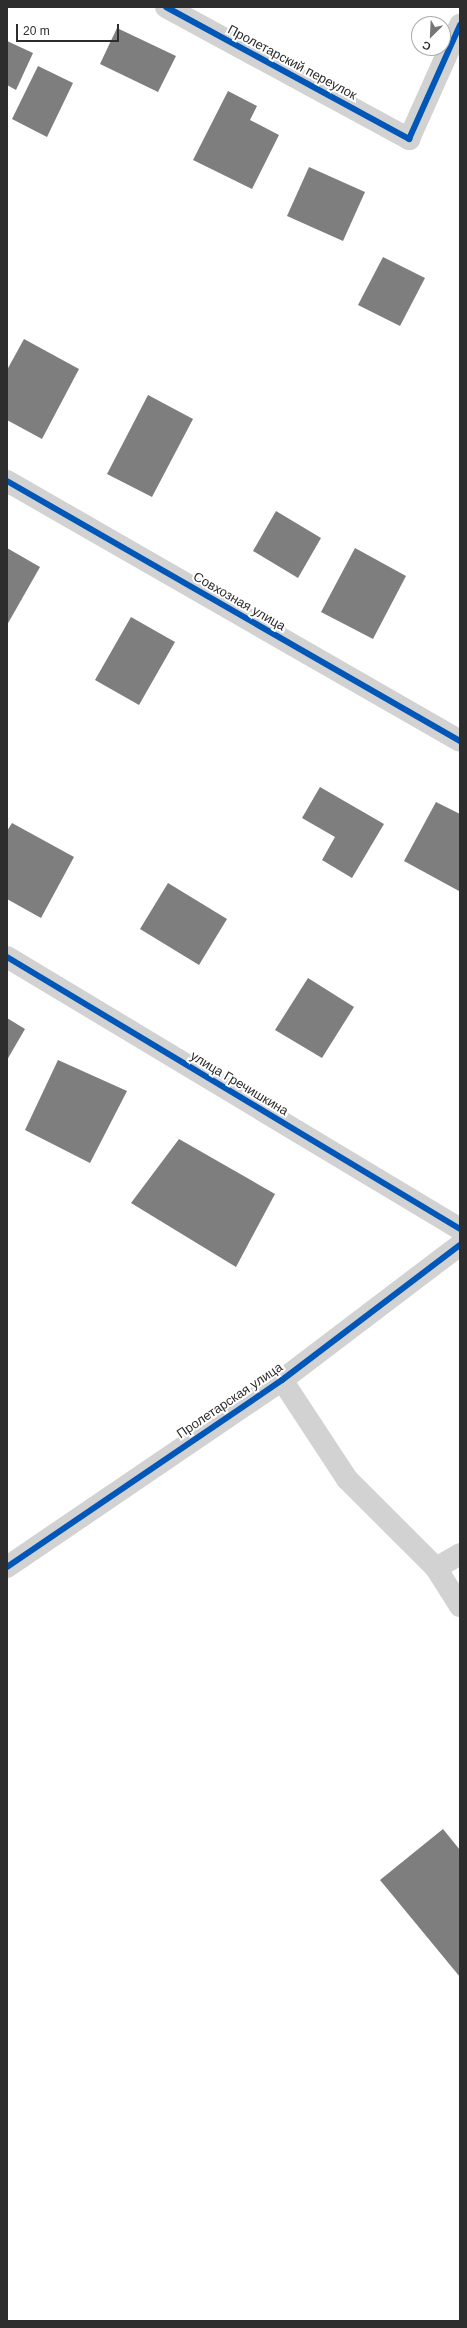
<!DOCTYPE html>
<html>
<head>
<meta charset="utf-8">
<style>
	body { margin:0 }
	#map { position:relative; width:467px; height:2328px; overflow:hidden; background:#fff; font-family:Helvetica,sans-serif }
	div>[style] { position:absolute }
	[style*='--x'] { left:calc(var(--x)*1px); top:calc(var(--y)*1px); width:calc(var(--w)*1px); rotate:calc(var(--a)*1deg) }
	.building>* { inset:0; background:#7e7e7e }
	.minor>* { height:22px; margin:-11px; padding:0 11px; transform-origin:11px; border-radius:11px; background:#d2d2d2 }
	.cycleway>* { height:6px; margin:-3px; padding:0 3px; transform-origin:3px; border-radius:3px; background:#0057b8 }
	span { translate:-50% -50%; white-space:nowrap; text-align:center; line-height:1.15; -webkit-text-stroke:4px #fff; paint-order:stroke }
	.street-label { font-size:13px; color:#2d2d2d }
	.frame { position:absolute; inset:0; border:8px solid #2d2d2d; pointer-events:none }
	.north { position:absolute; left:411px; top:16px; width:40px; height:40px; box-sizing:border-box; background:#fff; border:1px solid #ababab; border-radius:50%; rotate:204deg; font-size:11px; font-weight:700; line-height:16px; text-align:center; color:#2d2d2d }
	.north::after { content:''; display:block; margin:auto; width:14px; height:18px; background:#767676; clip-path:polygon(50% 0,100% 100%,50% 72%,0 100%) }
	.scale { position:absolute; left:16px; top:24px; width:103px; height:18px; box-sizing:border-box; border:2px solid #2d2d2d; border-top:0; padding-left:5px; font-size:12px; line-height:14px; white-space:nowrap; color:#2d2d2d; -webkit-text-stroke:3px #fff; paint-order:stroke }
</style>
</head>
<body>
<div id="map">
	<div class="building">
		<div style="clip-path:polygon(117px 28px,176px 56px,158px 92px,100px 64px)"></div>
		<div style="clip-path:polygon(7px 41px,33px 53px,16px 90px,7px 85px)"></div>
		<div style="clip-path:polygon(38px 66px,73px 83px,47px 137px,12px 119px)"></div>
		<div style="clip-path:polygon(228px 91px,257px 106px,250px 120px,279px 135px,252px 189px,193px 160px)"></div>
		<div style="clip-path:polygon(309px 167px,365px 192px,343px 241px,287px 216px)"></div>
		<div style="clip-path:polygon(383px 257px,425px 278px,400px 326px,358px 305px)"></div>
		<div style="clip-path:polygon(24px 339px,79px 369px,42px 439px,7px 420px,7px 370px)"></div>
		<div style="clip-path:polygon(148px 395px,193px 419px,152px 497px,107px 474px)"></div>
		<div style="clip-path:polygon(276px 511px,321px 538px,298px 578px,253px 551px)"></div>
		<div style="clip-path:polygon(7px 548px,40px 567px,7px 625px)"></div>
		<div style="clip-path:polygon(355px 548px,406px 576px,373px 639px,321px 612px)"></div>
		<div style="clip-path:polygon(131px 617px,175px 642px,139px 705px,95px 680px)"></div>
		<div style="clip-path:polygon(320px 787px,384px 824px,352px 878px,322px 860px,335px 837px,302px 818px)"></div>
		<div style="clip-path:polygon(436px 802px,460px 814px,459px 891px,404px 861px)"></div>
		<div style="clip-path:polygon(12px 823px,74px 857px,41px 918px,7px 899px,7px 831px)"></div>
		<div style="clip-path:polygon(168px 883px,227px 919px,199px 965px,140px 929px)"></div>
		<div style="clip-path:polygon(308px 978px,354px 1007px,322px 1058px,275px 1030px)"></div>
		<div style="clip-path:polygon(7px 1018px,25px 1029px,7px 1060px)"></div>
		<div style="clip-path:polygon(58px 1060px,127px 1091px,90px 1163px,25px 1130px)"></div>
		<div style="clip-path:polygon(179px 1139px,275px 1194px,236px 1267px,131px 1203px)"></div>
		<div style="clip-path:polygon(443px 1829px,460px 1850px,460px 1977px,380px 1880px)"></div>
	</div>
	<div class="minor">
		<div style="--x:166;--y:7;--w:277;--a:28.5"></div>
		<div style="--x:409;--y:139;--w:125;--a:-65.9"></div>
		<div style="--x:7;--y:481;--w:522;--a:29.85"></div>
		<div style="--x:7;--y:957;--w:528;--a:30.98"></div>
		<div style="--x:282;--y:1380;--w:118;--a:56.7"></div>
		<div style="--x:347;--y:1479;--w:126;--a:45"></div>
		<div style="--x:436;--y:1568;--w:28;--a:-30"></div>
		<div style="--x:7;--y:1567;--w:333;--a:-34.2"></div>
		<div style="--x:282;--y:1380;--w:223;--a:-37.2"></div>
		<div style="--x:436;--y:1568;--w:45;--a:57.7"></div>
	</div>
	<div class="cycleway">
		<div style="--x:166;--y:7;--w:277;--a:28.5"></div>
		<div style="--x:409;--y:139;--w:125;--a:-65.9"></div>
		<div style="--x:7;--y:481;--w:522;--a:29.85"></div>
		<div style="--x:7;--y:957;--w:528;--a:30.98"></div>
		<div style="--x:7;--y:1567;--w:333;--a:-34.2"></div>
		<div style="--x:282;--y:1380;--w:223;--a:-37.2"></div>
	</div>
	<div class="street-label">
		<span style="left:292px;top:63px;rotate:28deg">Пролетарский переулок</span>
		<span style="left:239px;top:602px;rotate:30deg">Совхозная улица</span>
		<span style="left:239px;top:1084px;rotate:31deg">улица Гречишкина</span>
		<span style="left:230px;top:1401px;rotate:-34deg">Пролетарская улица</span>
	</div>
	<div class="frame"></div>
	<div class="north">С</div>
	<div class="scale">20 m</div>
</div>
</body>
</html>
